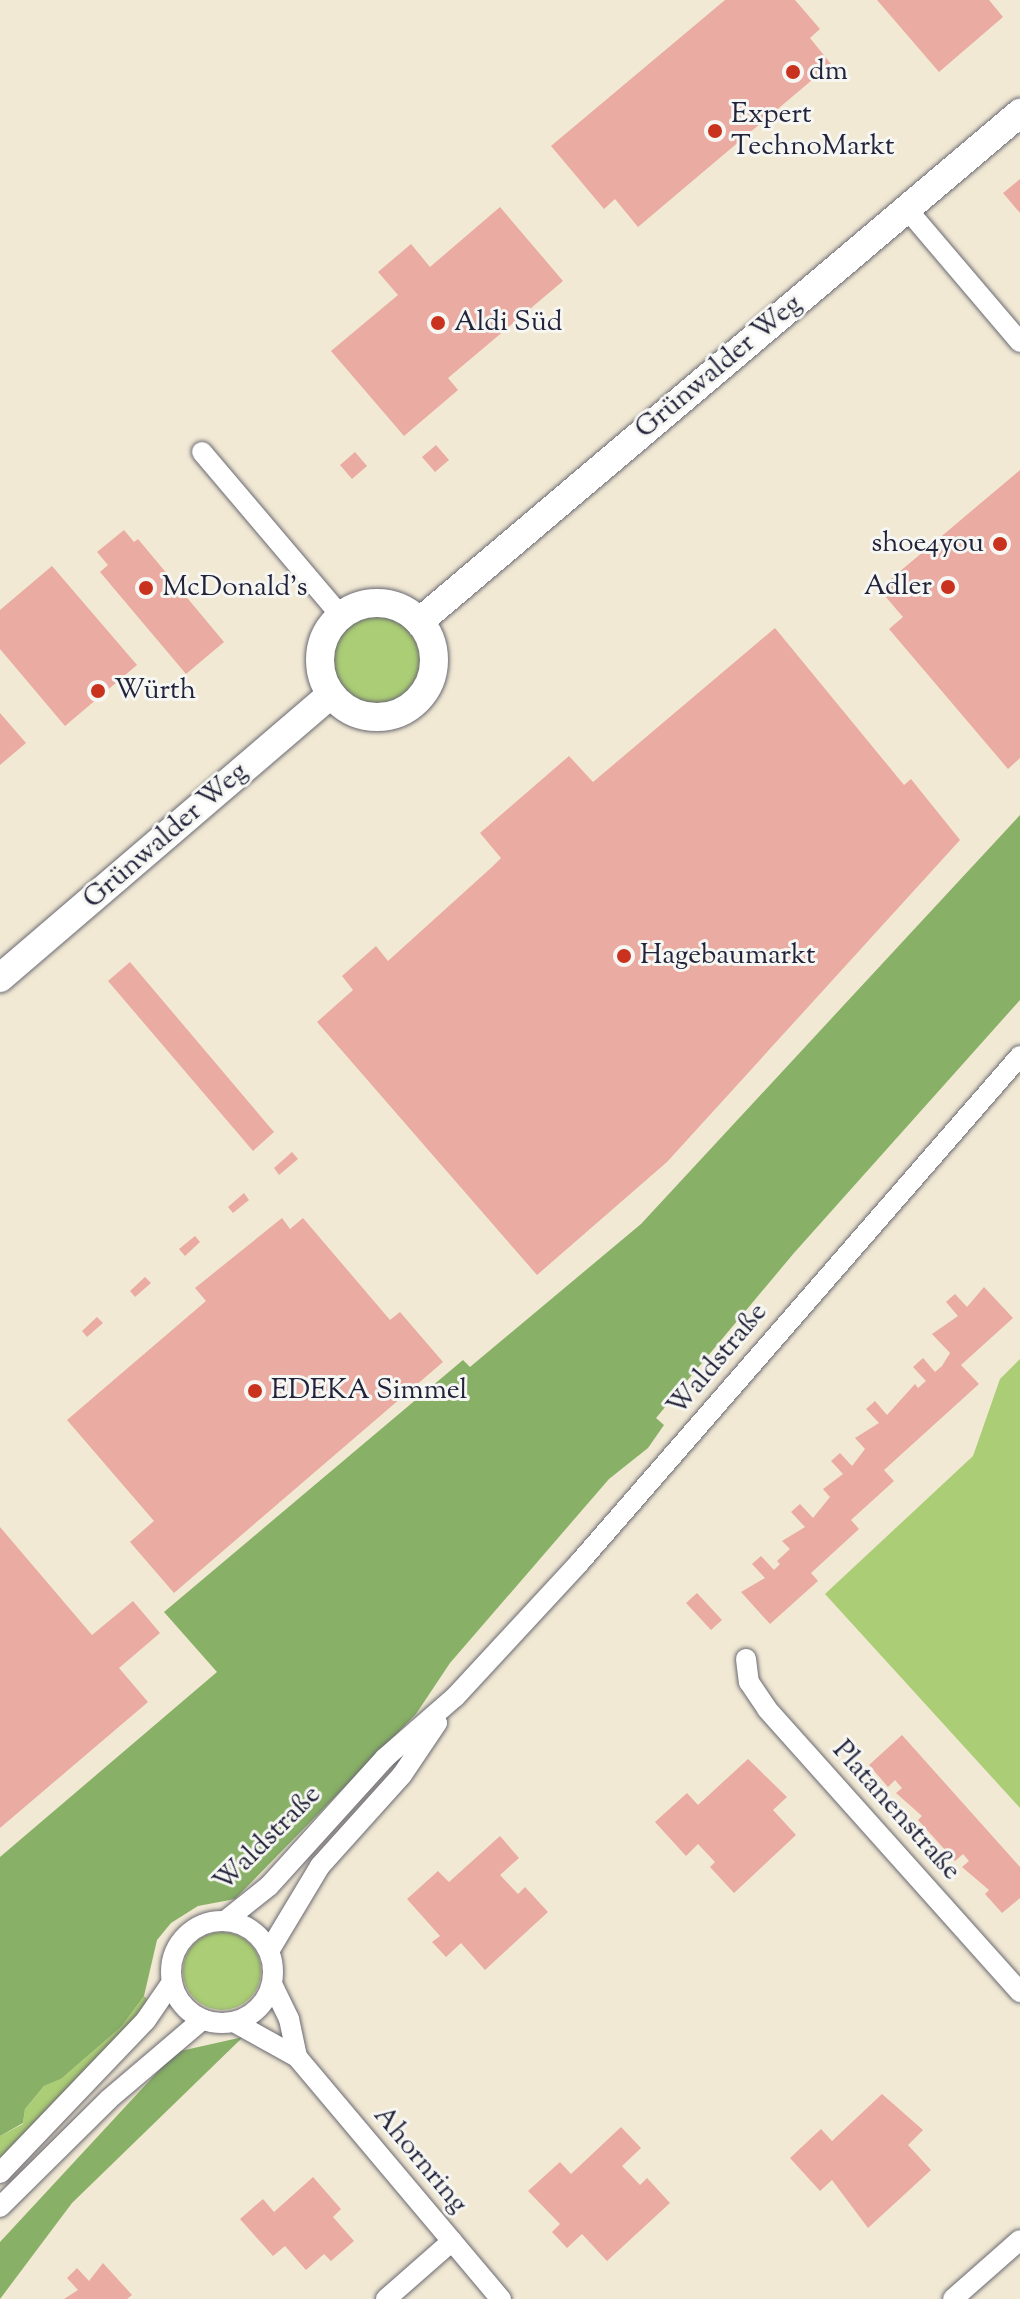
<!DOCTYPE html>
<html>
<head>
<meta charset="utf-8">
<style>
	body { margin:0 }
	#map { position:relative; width:1020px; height:2299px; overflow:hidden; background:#f1e9d4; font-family:"Sorts Mill Goudy",serif }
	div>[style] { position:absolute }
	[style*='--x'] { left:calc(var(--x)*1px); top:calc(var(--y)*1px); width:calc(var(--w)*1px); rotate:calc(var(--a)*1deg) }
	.green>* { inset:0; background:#abcd75 }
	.round { border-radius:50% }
	.forest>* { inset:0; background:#88b066 }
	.building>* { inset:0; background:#eaaba2 }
	.roads { filter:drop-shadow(0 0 2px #6a6871) drop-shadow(0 0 2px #6a6871) }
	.street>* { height:20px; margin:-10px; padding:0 10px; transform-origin:10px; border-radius:10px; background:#fff }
	.street>.ring { margin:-10px; padding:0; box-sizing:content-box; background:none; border:20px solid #fff; border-radius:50% }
	.secondary>* { height:28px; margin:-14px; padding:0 14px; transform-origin:14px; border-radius:14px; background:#fff }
	.secondary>.ring { margin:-14px; padding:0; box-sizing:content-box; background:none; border:28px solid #fff; border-radius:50% }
	.dots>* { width:22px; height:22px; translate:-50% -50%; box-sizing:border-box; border:4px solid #f6f6f2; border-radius:50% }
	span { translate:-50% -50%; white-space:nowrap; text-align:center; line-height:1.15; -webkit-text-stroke:6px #f6f6f2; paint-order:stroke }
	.poi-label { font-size:28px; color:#22223b }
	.left { translate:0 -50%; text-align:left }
	.right { translate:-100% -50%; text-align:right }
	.street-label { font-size:28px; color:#22223b }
</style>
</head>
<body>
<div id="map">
	<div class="green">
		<div class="round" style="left:331px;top:613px;width:92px;height:92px"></div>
		<div style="clip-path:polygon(1020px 1359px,1020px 1808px,825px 1594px,973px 1456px,1000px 1379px)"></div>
		<div class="round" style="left:183px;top:1932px;width:78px;height:78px"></div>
		<div style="clip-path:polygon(144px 1996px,148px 2000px,125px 2031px,0 2158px,0 2136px,23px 2124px,25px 2109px,44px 2086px,61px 2079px,121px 2027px)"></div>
	</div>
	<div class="forest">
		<div style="clip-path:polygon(1020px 815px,1020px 1000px,794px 1253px,656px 1418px,664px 1425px,648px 1448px,609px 1479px,450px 1663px,416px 1714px,235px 1899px,198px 1906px,171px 1923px,157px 1940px,144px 1996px,121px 2027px,61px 2079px,44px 2086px,25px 2109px,23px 2123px,0 2136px,0 1857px,217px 1672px,164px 1612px,463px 1360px,470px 1367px,641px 1224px)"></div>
		<div style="clip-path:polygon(243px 2037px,72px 2203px,0 2299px,0 2242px,176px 2052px)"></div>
	</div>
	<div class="building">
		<div style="clip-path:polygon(725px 0,795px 0,820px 29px,810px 38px,831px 64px,638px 227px,615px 199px,604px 209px,551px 146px)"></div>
		<div style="clip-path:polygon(877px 0,989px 0,1003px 17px,939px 72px)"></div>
		<div style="clip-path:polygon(1020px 179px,1020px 213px,1003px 193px)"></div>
		<div style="clip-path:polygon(500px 207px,563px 281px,448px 378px,458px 390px,404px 436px,331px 351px,398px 295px,378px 272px,411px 244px,430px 267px)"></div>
		<div style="clip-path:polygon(436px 445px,449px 460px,435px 472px,422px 457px)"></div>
		<div style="clip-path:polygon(355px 452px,367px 466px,352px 479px,340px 465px)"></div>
		<div style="clip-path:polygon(1020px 470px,1020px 758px,1008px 769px,889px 629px,903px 617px,879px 589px)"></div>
		<div style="clip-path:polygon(124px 530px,134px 542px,138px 539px,224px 642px,186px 674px,100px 572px,108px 565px,97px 552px)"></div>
		<div style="clip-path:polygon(52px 566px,137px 665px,65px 726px,0 649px,0 610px)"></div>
		<div style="clip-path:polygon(775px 628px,904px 785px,911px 779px,960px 840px,667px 1162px,537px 1275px,317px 1022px,353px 990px,342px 976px,376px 946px,388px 961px,492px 867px,501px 858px,480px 833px,569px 756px,593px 782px)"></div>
		<div style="clip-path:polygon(0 713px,26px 743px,0 765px)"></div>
		<div style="clip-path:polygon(130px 962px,274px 1132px,253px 1151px,108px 981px)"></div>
		<div style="clip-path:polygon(292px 1152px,298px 1159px,279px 1175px,274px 1168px)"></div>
		<div style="clip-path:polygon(244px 1193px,249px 1200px,233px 1213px,228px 1207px)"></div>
		<div style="clip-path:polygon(282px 1218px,290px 1229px,303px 1218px,390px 1320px,400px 1312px,443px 1362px,174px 1593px,130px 1542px,154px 1521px,67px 1420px,206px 1301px,195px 1288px)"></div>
		<div style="clip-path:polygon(195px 1236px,200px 1242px,185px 1256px,179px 1249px)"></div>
		<div style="clip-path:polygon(145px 1277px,151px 1283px,135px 1297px,130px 1291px)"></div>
		<div style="clip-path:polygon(984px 1287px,1013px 1318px,961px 1365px,979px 1384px,884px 1470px,894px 1481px,851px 1520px,859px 1529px,811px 1573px,818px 1581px,770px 1624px,741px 1592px,765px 1578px,752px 1564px,761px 1556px,774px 1570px,780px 1564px,777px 1561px,790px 1549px,782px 1541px,805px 1527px,791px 1512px,800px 1504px,813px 1518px,830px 1497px,823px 1489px,843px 1474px,831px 1461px,840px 1453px,852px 1466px,865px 1449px,855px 1438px,879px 1423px,866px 1409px,875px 1401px,887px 1415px,915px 1384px,918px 1388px,926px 1381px,913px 1367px,923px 1358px,935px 1372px,942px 1366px,950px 1353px,932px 1334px,958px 1316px,946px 1302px,955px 1294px,967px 1307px)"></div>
		<div style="clip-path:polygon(97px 1317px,103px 1323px,87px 1337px,82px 1331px)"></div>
		<div style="clip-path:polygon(0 1527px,92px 1635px,133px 1601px,160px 1633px,119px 1668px,148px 1702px,0 1828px)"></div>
		<div style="clip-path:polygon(697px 1593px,722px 1620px,711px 1630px,686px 1603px)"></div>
		<div style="clip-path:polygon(902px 1735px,1020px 1867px,1020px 1898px,1002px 1913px,985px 1894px,989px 1890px,962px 1867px,969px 1861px,963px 1854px,955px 1861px,918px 1820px,922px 1816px,896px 1793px,902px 1788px,895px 1780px,888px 1787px,869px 1765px)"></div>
		<div style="clip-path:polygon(748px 1759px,787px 1797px,773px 1810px,796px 1835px,734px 1893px,710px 1867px,715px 1862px,698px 1844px,686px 1856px,655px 1822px,687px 1793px,698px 1805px)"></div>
		<div style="clip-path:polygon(500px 1836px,519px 1858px,500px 1875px,518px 1894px,525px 1887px,548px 1912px,485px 1970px,461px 1943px,446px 1957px,432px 1942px,440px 1936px,407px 1899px,438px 1871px,449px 1882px)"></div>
		<div style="clip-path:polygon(882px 2094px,923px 2130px,908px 2145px,931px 2170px,868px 2228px,832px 2180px,820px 2191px,790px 2158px,821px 2129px,832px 2141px)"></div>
		<div style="clip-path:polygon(621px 2127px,641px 2148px,622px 2166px,640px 2185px,647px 2178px,670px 2203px,607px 2261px,582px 2234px,567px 2248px,552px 2232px,560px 2224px,528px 2191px,560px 2162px,571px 2174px)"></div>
		<div style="clip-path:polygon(313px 2177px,341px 2209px,333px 2217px,354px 2241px,331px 2261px,324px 2254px,306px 2270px,285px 2246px,273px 2256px,240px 2219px,263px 2199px,274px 2212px)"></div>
		<div style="clip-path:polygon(103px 2263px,132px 2295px,127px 2299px,64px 2299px,78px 2290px,67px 2278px,77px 2268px,89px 2281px)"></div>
	</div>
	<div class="roads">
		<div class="street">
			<div style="--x:906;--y:208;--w:176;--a:49.6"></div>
			<div style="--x:202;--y:452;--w:215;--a:49.7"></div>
			<div style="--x:746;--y:1659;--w:23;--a:83"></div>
			<div style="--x:749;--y:1682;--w:32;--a:56"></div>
			<div style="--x:767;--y:1709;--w:380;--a:48.2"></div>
			<div style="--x:225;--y:1921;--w:56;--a:-38.5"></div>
			<div style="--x:269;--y:1886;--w:173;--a:-47.8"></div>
			<div style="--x:385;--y:1758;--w:93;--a:-41.1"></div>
			<div style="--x:455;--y:1697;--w:183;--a:-47.2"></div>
			<div style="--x:579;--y:1563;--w:672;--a:-48.98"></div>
			<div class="ring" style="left:171px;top:1921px;width:82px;height:82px"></div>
			<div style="--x:269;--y:1951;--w:99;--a:-59"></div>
			<div style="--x:320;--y:1866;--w:122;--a:-48"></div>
			<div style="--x:402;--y:1775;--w:63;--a:-56.1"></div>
			<div style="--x:272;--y:1984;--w:39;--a:64"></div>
			<div style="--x:289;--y:2019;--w:39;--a:78"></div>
			<div style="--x:234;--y:2022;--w:72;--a:29.1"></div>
			<div style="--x:297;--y:2057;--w:317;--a:49.9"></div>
			<div style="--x:0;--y:2173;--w:211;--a:-46.3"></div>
			<div style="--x:146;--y:2020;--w:46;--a:-55.6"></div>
			<div style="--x:0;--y:2207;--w:153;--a:-44.7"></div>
			<div style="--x:109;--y:2099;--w:123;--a:-40.4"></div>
			<div style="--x:386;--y:2299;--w:88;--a:-41.3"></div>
			<div style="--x:953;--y:2299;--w:89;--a:-41.4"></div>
		</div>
		<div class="secondary">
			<div class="ring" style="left:320px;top:603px;width:86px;height:86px"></div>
			<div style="--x:419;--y:622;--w:788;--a:-40.26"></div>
			<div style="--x:0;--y:978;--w:436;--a:-40.6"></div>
		</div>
	</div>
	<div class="dots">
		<div style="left:793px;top:72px;background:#c8321e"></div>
		<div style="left:715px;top:131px;background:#c8321e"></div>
		<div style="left:438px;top:323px;background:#c8321e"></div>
		<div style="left:1000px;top:544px;background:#c8321e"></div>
		<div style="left:948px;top:587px;background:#c8321e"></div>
		<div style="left:146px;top:588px;background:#c8321e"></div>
		<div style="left:98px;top:691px;background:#c8321e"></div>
		<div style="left:624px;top:956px;background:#c8321e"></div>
		<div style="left:255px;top:1391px;background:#c8321e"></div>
	</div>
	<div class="poi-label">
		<span class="left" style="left:809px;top:72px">dm</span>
		<span class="left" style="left:731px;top:131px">Expert<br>TechnoMarkt</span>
		<span class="left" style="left:454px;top:323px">Aldi Süd</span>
		<span class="right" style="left:984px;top:544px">shoe4you</span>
		<span class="right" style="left:932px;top:587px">Adler</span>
		<span class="left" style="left:162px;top:588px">McDonald's</span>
		<span class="left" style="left:114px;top:691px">Würth</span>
		<span class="left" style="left:640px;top:956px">Hagebaumarkt</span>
		<span class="left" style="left:271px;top:1391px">EDEKA Simmel</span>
	</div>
	<div class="street-label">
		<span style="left:719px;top:367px;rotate:-40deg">Grünwalder Weg</span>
		<span style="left:166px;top:836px;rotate:-41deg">Grünwalder Weg</span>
		<span style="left:718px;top:1360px;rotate:-50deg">Waldstraße</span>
		<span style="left:896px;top:1811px;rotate:48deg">Platanenstraße</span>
		<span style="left:268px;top:1839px;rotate:-45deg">Waldstraße</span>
		<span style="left:420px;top:2160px;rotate:50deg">Ahornring</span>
	</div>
</div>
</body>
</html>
